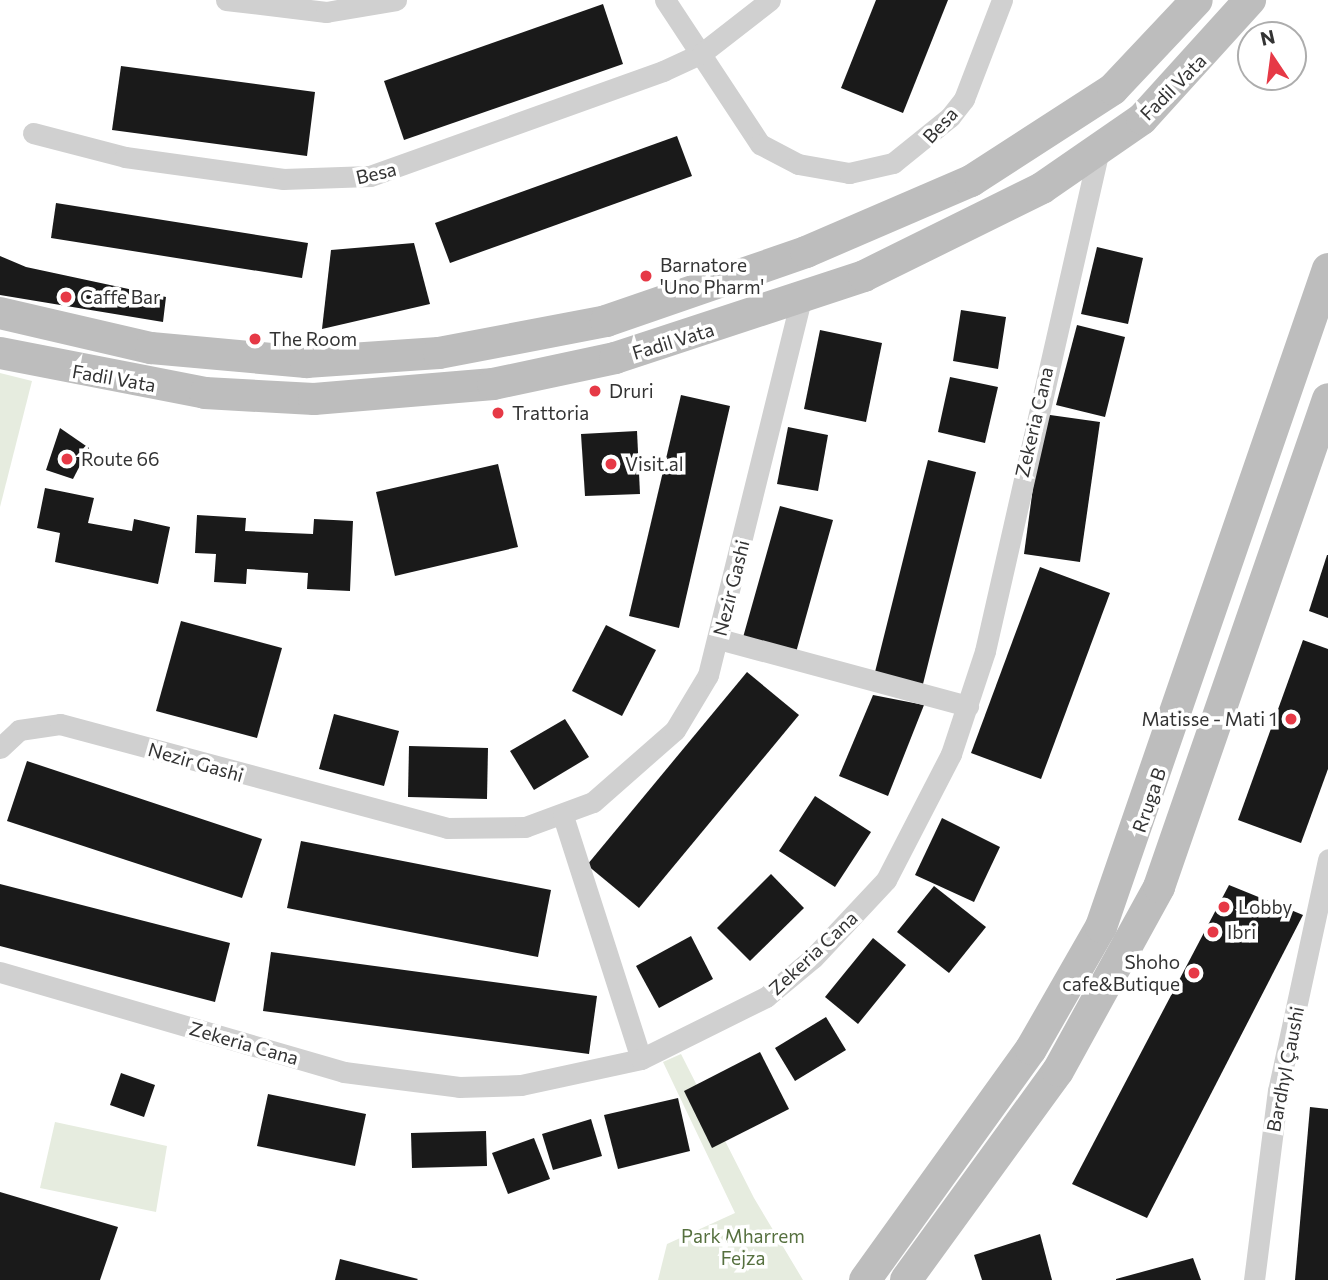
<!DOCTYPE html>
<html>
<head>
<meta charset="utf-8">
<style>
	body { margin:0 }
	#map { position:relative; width:1328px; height:1280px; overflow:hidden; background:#fff; font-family:Commissioner,sans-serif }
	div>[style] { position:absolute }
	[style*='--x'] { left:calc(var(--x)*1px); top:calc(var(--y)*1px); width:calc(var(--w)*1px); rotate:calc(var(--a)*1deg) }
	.green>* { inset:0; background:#e6ecdf }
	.building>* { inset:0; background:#1a1a1a }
	.street>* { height:21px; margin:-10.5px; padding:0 10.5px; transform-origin:10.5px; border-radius:10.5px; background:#d0d0d0 }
	.secondary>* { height:32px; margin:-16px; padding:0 16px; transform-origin:16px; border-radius:16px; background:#bdbdbd }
	.dots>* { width:19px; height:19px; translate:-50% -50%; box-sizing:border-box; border:4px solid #fff; border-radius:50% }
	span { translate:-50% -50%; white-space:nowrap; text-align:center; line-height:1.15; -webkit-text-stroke:7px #fff; paint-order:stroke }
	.street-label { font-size:19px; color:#333 }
	.poi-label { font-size:19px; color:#333 }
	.left { translate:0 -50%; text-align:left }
	.right { translate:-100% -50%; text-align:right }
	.park-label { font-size:19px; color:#56703f }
	.north { position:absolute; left:1237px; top:21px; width:70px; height:70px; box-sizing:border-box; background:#fff; border:2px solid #adadad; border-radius:50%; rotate:347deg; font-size:19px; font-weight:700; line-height:28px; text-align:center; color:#333 }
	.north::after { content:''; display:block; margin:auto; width:24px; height:32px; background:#e63946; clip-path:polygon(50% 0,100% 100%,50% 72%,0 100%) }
</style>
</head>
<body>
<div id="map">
	<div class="green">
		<div style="clip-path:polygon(0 373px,32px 381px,0 507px)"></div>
		<div style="clip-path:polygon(681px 1054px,754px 1198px,803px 1280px,658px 1280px,667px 1244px,735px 1213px,663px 1062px)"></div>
		<div style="clip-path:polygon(55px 1122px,167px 1146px,156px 1212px,40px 1188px)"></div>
	</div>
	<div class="building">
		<div style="clip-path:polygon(876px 0,948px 0,903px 113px,841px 88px)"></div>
		<div style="clip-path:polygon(603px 4px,623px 64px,404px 140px,384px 81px)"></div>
		<div style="clip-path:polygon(121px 66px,315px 92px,307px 156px,112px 130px)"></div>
		<div style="clip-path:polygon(677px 136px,692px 176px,450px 263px,435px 223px)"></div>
		<div style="clip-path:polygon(56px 203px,308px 243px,302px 278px,51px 238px)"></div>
		<div style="clip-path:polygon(414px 243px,430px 304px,322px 329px,331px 250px)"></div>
		<div style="clip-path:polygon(1097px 247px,1143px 258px,1128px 324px,1081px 314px)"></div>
		<div style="clip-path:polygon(0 256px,26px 267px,166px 297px,163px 322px,0 295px)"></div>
		<div style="clip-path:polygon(961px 310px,1006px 317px,998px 369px,953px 361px)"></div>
		<div style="clip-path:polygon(1077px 325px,1125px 337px,1105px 417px,1056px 405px)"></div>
		<div style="clip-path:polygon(820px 330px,882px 343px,866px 422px,804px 409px)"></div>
		<div style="clip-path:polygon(950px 377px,998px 387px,985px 443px,938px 432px)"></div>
		<div style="clip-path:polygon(681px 395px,730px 406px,679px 628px,629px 616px)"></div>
		<div style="clip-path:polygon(1043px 414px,1100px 422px,1080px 562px,1024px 554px)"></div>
		<div style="clip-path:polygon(788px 427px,828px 435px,818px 491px,777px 484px)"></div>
		<div style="clip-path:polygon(60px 428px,89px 448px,73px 479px,46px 470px)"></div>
		<div style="clip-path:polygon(637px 431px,640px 494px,585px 496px,581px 434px)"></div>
		<div style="clip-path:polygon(928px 460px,976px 472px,922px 688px,874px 676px)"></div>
		<div style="clip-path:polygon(498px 464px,518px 547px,395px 576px,376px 492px)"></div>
		<div style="clip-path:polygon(45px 488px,94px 498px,88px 523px,132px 531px,134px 519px,170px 527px,158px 584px,55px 562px,60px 533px,37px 528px)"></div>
		<div style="clip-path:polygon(780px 506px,833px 520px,795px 656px,742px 641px)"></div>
		<div style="clip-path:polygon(197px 515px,246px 518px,245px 531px,313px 534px,314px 519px,353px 521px,350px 591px,307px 589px,308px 573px,247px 569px,246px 584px,214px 582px,216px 554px,195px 553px)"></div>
		<div style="clip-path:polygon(1327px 555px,1328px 555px,1328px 618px,1309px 611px)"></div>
		<div style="clip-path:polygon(1040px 567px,1110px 593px,1041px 779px,971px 753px)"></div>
		<div style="clip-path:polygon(181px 621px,282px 648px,257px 738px,156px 711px)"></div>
		<div style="clip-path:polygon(606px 625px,656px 650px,622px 716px,572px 691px)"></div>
		<div style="clip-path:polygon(1303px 640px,1328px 649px,1328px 769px,1301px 843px,1238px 820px)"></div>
		<div style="clip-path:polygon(747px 672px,799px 715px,639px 908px,587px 865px)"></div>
		<div style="clip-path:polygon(873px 695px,924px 705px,888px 796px,839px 776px)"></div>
		<div style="clip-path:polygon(334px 714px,399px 731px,384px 786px,319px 769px)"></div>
		<div style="clip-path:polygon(565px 719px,589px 757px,534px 790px,510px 751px)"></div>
		<div style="clip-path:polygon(409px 746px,488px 748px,487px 799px,408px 797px)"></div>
		<div style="clip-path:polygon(27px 761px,262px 839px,242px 898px,7px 821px)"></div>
		<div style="clip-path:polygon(815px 796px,871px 832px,835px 887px,779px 851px)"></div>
		<div style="clip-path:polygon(942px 818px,1000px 847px,974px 902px,915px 875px)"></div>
		<div style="clip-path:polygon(301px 841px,551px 890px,538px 957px,287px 908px)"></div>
		<div style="clip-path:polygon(771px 874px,804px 908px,750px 961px,717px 928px)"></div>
		<div style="clip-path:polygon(0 884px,230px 943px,215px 1002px,0 946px)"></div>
		<div style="clip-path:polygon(1229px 885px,1303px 915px,1147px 1218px,1072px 1184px)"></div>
		<div style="clip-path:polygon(934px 886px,986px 927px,949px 973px,897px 932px)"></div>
		<div style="clip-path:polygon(691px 936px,713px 979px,659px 1008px,636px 966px)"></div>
		<div style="clip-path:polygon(873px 938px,906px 965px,858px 1024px,825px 997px)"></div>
		<div style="clip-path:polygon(271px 952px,597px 996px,589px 1054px,263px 1011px)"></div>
		<div style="clip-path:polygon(826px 1017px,846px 1050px,795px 1081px,775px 1048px)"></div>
		<div style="clip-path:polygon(760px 1052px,789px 1109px,712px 1148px,684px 1091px)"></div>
		<div style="clip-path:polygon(121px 1073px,155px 1085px,144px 1117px,110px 1105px)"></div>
		<div style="clip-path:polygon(268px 1094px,366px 1114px,355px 1166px,257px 1146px)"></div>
		<div style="clip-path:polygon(678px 1098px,690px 1151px,618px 1169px,604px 1115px)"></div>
		<div style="clip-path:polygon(1310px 1107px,1328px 1109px,1328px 1280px,1295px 1280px)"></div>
		<div style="clip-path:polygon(591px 1119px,602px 1156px,553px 1170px,542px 1134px)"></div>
		<div style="clip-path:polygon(486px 1131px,487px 1166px,412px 1168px,411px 1133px)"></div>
		<div style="clip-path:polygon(534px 1138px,550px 1179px,508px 1194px,492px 1153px)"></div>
		<div style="clip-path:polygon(0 1192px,118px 1227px,100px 1280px,0 1280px)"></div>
		<div style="clip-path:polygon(1040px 1234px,1052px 1280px,982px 1280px,974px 1255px)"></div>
		<div style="clip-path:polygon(1193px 1258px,1201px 1280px,1116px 1280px,1116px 1279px)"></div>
		<div style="clip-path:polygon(340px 1259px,418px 1279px,417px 1280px,335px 1280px)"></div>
	</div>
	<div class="street">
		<div style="--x:226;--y:0;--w:101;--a:6.8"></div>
		<div style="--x:326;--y:12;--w:71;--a:-9.7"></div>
		<div style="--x:665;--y:0;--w:173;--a:56.6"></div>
		<div style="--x:760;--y:144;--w:43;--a:27.8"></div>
		<div style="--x:798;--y:164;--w:52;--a:10"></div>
		<div style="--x:849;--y:173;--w:45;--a:-12.8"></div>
		<div style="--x:893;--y:163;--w:73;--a:-38.9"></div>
		<div style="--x:950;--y:117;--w:23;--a:-52"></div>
		<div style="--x:964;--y:99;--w:106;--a:-69"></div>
		<div style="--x:33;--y:133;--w:95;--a:14.6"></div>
		<div style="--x:125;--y:157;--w:160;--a:7.9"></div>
		<div style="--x:283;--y:179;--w:87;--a:-2"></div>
		<div style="--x:370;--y:176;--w:311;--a:-19.7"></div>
		<div style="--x:663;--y:71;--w:43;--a:-24.8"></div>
		<div style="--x:702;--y:53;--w:86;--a:-37.9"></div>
		<div style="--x:719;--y:639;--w:258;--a:15.1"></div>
		<div style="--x:0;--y:748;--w:26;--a:-43"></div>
		<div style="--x:19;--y:730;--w:41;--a:-8.3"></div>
		<div style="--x:60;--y:724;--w:401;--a:15"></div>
		<div style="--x:447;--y:828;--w:78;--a:-0.7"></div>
		<div style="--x:525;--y:827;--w:72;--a:-20.2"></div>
		<div style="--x:593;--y:802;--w:109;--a:-41.3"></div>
		<div style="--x:675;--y:730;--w:64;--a:-59"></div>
		<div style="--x:708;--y:675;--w:387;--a:-76.1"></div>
		<div style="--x:563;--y:816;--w:255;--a:72.2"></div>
		<div style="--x:0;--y:972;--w:358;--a:16.2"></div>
		<div style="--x:344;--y:1072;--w:116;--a:7.4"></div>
		<div style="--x:459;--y:1087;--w:62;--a:-1.8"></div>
		<div style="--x:521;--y:1085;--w:123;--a:-12.2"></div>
		<div style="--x:641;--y:1059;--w:140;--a:-26.4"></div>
		<div style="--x:766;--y:997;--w:61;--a:-39.7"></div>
		<div style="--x:813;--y:958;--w:107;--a:-46.9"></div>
		<div style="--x:886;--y:880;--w:142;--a:-62.7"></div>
		<div style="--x:951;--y:754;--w:108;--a:-71.7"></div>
		<div style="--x:985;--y:651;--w:510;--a:-77.19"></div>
		<div style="--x:1254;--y:1280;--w:191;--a:-82.8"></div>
		<div style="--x:1278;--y:1091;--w:237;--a:-77.8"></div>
	</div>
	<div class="secondary">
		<div style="--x:0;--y:313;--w:155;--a:13.1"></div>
		<div style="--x:151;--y:348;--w:156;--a:5.2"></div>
		<div style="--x:306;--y:362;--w:133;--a:-3.9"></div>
		<div style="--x:439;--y:353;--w:170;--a:-10.8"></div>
		<div style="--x:606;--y:321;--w:212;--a:-19"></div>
		<div style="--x:806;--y:252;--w:180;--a:-23.3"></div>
		<div style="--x:971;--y:181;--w:169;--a:-32.9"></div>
		<div style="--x:1113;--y:89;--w:122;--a:-46.7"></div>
		<div style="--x:0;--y:353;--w:209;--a:11"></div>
		<div style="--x:205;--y:393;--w:109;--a:3.2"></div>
		<div style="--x:314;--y:399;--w:180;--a:-4.8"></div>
		<div style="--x:493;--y:384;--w:125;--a:-12"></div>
		<div style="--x:615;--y:358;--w:262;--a:-18.2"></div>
		<div style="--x:864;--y:276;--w:199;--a:-26.3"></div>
		<div style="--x:1042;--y:188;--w:121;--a:-34.6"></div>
		<div style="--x:1142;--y:119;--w:161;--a:-47.8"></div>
		<div style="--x:865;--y:1280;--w:284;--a:-54.3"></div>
		<div style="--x:1031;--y:1049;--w:141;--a:-60.2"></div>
		<div style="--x:1101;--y:927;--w:696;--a:-70.97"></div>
		<div style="--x:906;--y:1280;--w:258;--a:-54"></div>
		<div style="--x:1058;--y:1071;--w:210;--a:-61.2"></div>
		<div style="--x:1159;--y:887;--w:516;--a:-70.9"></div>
	</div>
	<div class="dots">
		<div style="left:646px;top:276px;background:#e63946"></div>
		<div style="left:66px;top:297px;background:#e63946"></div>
		<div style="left:255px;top:339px;background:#e63946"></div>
		<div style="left:595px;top:391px;background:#e63946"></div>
		<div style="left:498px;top:413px;background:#e63946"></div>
		<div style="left:67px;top:459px;background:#e63946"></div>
		<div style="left:611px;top:464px;background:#e63946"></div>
		<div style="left:1291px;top:719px;background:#e63946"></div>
		<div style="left:1224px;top:907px;background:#e63946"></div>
		<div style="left:1213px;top:932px;background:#e63946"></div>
		<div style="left:1194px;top:973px;background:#e63946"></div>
	</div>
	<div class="street-label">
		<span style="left:1173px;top:87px;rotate:-45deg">Fadil Vata</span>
		<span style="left:940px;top:125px;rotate:-47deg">Besa</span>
		<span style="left:376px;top:173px;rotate:-13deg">Besa</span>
		<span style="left:673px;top:341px;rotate:-17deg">Fadil Vata</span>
		<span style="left:114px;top:378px;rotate:10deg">Fadil Vata</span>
		<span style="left:1034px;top:422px;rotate:-77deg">Zekeria Cana</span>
		<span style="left:731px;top:588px;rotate:-76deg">Nezir Gashi</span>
		<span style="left:196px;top:762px;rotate:16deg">Nezir Gashi</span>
		<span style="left:1149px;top:800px;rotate:-71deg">Rruga B</span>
		<span style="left:813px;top:953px;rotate:-43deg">Zekeria Cana</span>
		<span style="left:244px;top:1043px;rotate:16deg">Zekeria Cana</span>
		<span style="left:1285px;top:1069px;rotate:-79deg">Bardhyl Çaushi</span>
	</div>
	<div class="poi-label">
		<span class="left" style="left:660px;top:276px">Barnatore<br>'Uno Pharm'</span>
		<span class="left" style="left:80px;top:297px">Caffe Bar</span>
		<span class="left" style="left:269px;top:339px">The Room</span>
		<span class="left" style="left:609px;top:391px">Druri</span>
		<span class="left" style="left:512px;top:413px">Trattoria</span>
		<span class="left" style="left:81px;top:459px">Route 66</span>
		<span class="left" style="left:625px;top:464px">Visit.al</span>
		<span class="right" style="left:1277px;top:719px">Matisse - Mati 1</span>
		<span class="left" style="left:1238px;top:907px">Lobby</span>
		<span class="left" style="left:1227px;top:932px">Ibri</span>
		<span class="right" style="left:1180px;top:973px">Shoho<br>cafe&amp;Butique</span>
	</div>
	<div class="park-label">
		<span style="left:743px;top:1247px">Park Mharrem<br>Fejza</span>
	</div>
	<div class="north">N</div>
</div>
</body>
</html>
